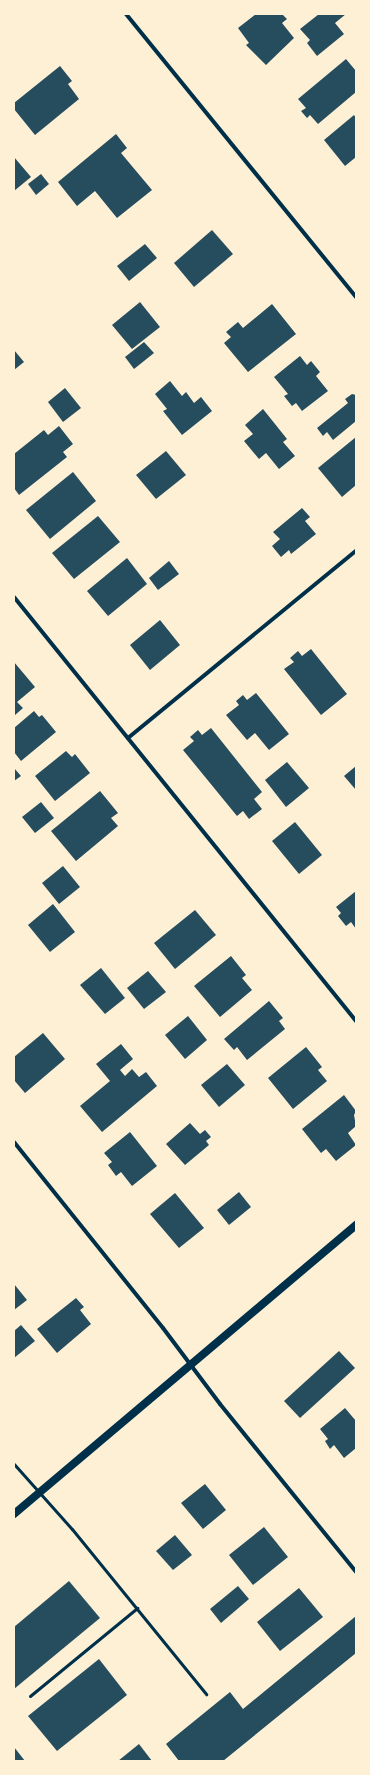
<!DOCTYPE html>
<html>
<head>
<meta charset="utf-8">
<style>
  body { margin:0 }
  #map { position:relative; width:370px; height:1775px; overflow:hidden; background:#fdf0d5; font-family:"Alegreya Sans",sans-serif }
  div>[style] { position:absolute }
  .building>* { inset:0; background:#264d5e }
  .service>* { height:3px; margin:-1.5px; padding:0 1.5px; transform-origin:1.5px; border-radius:1.5px; background:#003049 }
  .minor>* { height:4px; margin:-2px; padding:0 2px; transform-origin:2px; border-radius:2px; background:#003049 }
  .secondary>* { height:8px; margin:-4px; padding:0 4px; transform-origin:4px; border-radius:4px; background:#003049 }
  span { translate:-50% -50%; white-space:nowrap; text-align:center; line-height:1.15; -webkit-text-stroke:3.5px #fdf0d5; paint-order:stroke }
  .frame { position:absolute; inset:0; border:15px solid #fdf0d5; pointer-events:none }
</style>
</head>
<body>
<div id="map">
  <div class="building">
    <div style="clip-path:polygon(256px 14px,282px 14px,287px 19px,282px 23px,294px 38px,266px 65px,246px 45px,249px 43px,238px 28px)"></div>
    <div style="clip-path:polygon(319px 14px,346px 14px,335px 23px,344px 34px,317px 56px,307px 43px,310px 40px,300px 29px)"></div>
    <div style="clip-path:polygon(346px 59px,356px 71px,356px 92px,318px 124px,310px 115px,307px 118px,301px 111px,306px 108px,298px 99px)"></div>
    <div style="clip-path:polygon(60px 66px,72px 81px,68px 84px,79px 99px,35px 135px,14px 109px,14px 103px)"></div>
    <div style="clip-path:polygon(354px 115px,356px 118px,356px 157px,345px 166px,324px 140px)"></div>
    <div style="clip-path:polygon(116px 134px,127px 148px,121px 153px,152px 190px,117px 218px,95px 191px,77px 206px,58px 182px)"></div>
    <div style="clip-path:polygon(14px 157px,31px 177px,14px 191px)"></div>
    <div style="clip-path:polygon(41px 174px,49px 184px,36px 195px,28px 184px)"></div>
    <div style="clip-path:polygon(212px 230px,233px 254px,194px 287px,174px 263px)"></div>
    <div style="clip-path:polygon(145px 244px,157px 258px,129px 281px,117px 266px)"></div>
    <div style="clip-path:polygon(140px 302px,160px 327px,132px 349px,112px 325px)"></div>
    <div style="clip-path:polygon(272px 304px,296px 334px,248px 372px,224px 343px,231px 337px,226px 332px,238px 322px,243px 328px)"></div>
    <div style="clip-path:polygon(144px 342px,154px 353px,134px 369px,125px 357px)"></div>
    <div style="clip-path:polygon(14px 350px,24px 362px,14px 370px)"></div>
    <div style="clip-path:polygon(300px 356px,307px 365px,311px 361px,320px 372px,316px 376px,328px 391px,302px 411px,296px 403px,292px 406px,284px 396px,288px 394px,274px 377px)"></div>
    <div style="clip-path:polygon(170px 381px,182px 396px,186px 392px,194px 403px,201px 397px,212px 411px,182px 435px,163px 411px,167px 409px,155px 394px)"></div>
    <div style="clip-path:polygon(65px 388px,81px 408px,63px 422px,48px 402px)"></div>
    <div style="clip-path:polygon(352px 394px,356px 395px,356px 421px,333px 440px,327px 432px,323px 436px,317px 428px,348px 403px,345px 399px)"></div>
    <div style="clip-path:polygon(263px 409px,287px 439px,283px 442px,295px 456px,279px 469px,266px 453px,259px 459px,244px 441px,253px 434px,245px 425px)"></div>
    <div style="clip-path:polygon(59px 426px,73px 444px,63px 452px,67px 457px,19px 495px,14px 488px,14px 454px,44px 430px,48px 435px)"></div>
    <div style="clip-path:polygon(356px 437px,356px 485px,342px 497px,318px 468px)"></div>
    <div style="clip-path:polygon(166px 451px,186px 475px,156px 499px,136px 475px)"></div>
    <div style="clip-path:polygon(73px 472px,96px 501px,50px 539px,26px 510px)"></div>
    <div style="clip-path:polygon(302px 508px,310px 517px,305px 521px,316px 534px,291px 554px,289px 550px,281px 557px,272px 546px,280px 539px,273px 532px)"></div>
    <div style="clip-path:polygon(98px 516px,120px 542px,74px 579px,52px 553px)"></div>
    <div style="clip-path:polygon(127px 558px,147px 584px,108px 616px,87px 591px)"></div>
    <div style="clip-path:polygon(169px 561px,179px 574px,158px 590px,149px 578px)"></div>
    <div style="clip-path:polygon(160px 620px,180px 645px,150px 670px,130px 645px)"></div>
    <div style="clip-path:polygon(311px 649px,347px 694px,321px 715px,284px 669px,294px 662px,290px 658px,298px 651px,302px 656px)"></div>
    <div style="clip-path:polygon(14px 662px,35px 687px,17px 702px,23px 708px,14px 716px)"></div>
    <div style="clip-path:polygon(256px 693px,289px 734px,269px 750px,255px 733px,247px 740px,226px 715px,239px 705px,236px 701px,243px 695px,247px 700px)"></div>
    <div style="clip-path:polygon(34px 711px,39px 717px,42px 715px,56px 732px,21px 761px,14px 752px,14px 728px)"></div>
    <div style="clip-path:polygon(211px 728px,262px 792px,254px 799px,262px 809px,249px 819px,243px 811px,237px 816px,183px 750px,194px 741px,190px 737px,198px 730px,202px 735px)"></div>
    <div style="clip-path:polygon(66px 751px,72px 757px,75px 754px,90px 773px,55px 801px,35px 776px)"></div>
    <div style="clip-path:polygon(287px 762px,309px 788px,286px 807px,265px 780px)"></div>
    <div style="clip-path:polygon(356px 766px,356px 790px,344px 776px)"></div>
    <div style="clip-path:polygon(14px 768px,21px 776px,14px 781px)"></div>
    <div style="clip-path:polygon(100px 791px,118px 813px,111px 818px,118px 826px,76px 861px,51px 831px)"></div>
    <div style="clip-path:polygon(41px 802px,54px 818px,35px 833px,22px 817px)"></div>
    <div style="clip-path:polygon(295px 822px,322px 855px,299px 874px,272px 841px)"></div>
    <div style="clip-path:polygon(63px 866px,80px 887px,59px 904px,42px 883px)"></div>
    <div style="clip-path:polygon(356px 891px,356px 929px,351px 922px,346px 926px,338px 916px,341px 913px,336px 907px)"></div>
    <div style="clip-path:polygon(53px 904px,75px 932px,50px 952px,28px 925px)"></div>
    <div style="clip-path:polygon(195px 910px,216px 935px,175px 969px,154px 943px)"></div>
    <div style="clip-path:polygon(231px 956px,246px 975px,242px 978px,252px 990px,220px 1017px,194px 986px)"></div>
    <div style="clip-path:polygon(101px 968px,125px 998px,105px 1014px,80px 985px)"></div>
    <div style="clip-path:polygon(148px 971px,166px 992px,144px 1009px,127px 988px)"></div>
    <div style="clip-path:polygon(269px 1001px,283px 1018px,279px 1021px,285px 1029px,247px 1060px,237px 1047px,234px 1050px,224px 1039px)"></div>
    <div style="clip-path:polygon(188px 1016px,207px 1040px,185px 1059px,165px 1035px)"></div>
    <div style="clip-path:polygon(43px 1033px,65px 1059px,25px 1093px,14px 1080px,14px 1057px)"></div>
    <div style="clip-path:polygon(121px 1044px,133px 1059px,120px 1070px,125px 1076px,132px 1069px,139px 1077px,146px 1072px,157px 1086px,102px 1132px,80px 1106px,110px 1081px,96px 1064px)"></div>
    <div style="clip-path:polygon(306px 1047px,322px 1067px,318px 1070px,327px 1081px,293px 1109px,268px 1078px)"></div>
    <div style="clip-path:polygon(227px 1064px,245px 1085px,219px 1107px,201px 1085px)"></div>
    <div style="clip-path:polygon(344px 1095px,356px 1111px,354px 1115px,356px 1126px,348px 1133px,356px 1145px,336px 1161px,326px 1149px,321px 1153px,302px 1129px)"></div>
    <div style="clip-path:polygon(190px 1123px,200px 1134px,205px 1130px,211px 1137px,206px 1141px,209px 1145px,185px 1165px,166px 1144px)"></div>
    <div style="clip-path:polygon(130px 1132px,157px 1166px,132px 1186px,121px 1172px,116px 1176px,108px 1165px,112px 1162px,104px 1153px)"></div>
    <div style="clip-path:polygon(239px 1192px,251px 1207px,229px 1225px,217px 1210px)"></div>
    <div style="clip-path:polygon(175px 1193px,204px 1228px,179px 1248px,150px 1214px)"></div>
    <div style="clip-path:polygon(14px 1284px,27px 1300px,14px 1310px)"></div>
    <div style="clip-path:polygon(76px 1298px,84px 1307px,80px 1310px,91px 1324px,57px 1353px,37px 1329px)"></div>
    <div style="clip-path:polygon(21px 1325px,35px 1341px,14px 1358px,14px 1331px)"></div>
    <div style="clip-path:polygon(339px 1351px,355px 1368px,300px 1418px,284px 1401px)"></div>
    <div style="clip-path:polygon(345px 1408px,356px 1421px,356px 1448px,344px 1458px,334px 1445px,330px 1449px,325px 1441px,328px 1439px,320px 1429px)"></div>
    <div style="clip-path:polygon(205px 1484px,226px 1510px,203px 1529px,181px 1503px)"></div>
    <div style="clip-path:polygon(264px 1527px,288px 1557px,253px 1585px,229px 1555px)"></div>
    <div style="clip-path:polygon(175px 1535px,192px 1555px,173px 1570px,156px 1551px)"></div>
    <div style="clip-path:polygon(69px 1581px,100px 1618px,14px 1689px,14px 1627px)"></div>
    <div style="clip-path:polygon(238px 1586px,249px 1599px,221px 1623px,210px 1609px)"></div>
    <div style="clip-path:polygon(299px 1588px,323px 1617px,280px 1651px,257px 1622px)"></div>
    <div style="clip-path:polygon(356px 1616px,356px 1653px,223px 1761px,179px 1761px,166px 1744px,230px 1692px,243px 1709px)"></div>
    <div style="clip-path:polygon(99px 1659px,127px 1695px,57px 1751px,28px 1716px)"></div>
    <div style="clip-path:polygon(139px 1744px,152px 1761px,118px 1761px)"></div>
    <div style="clip-path:polygon(14px 1747px,25px 1761px,14px 1761px)"></div>
  </div>
  <div class="service">
    <div style="left:14px;top:1464px;width:87px;rotate:48.3deg"></div>
    <div style="left:72px;top:1529px;width:213px;rotate:50.9deg"></div>
    <div style="left:30px;top:1696px;width:139px;rotate:-39.4deg"></div>
  </div>
  <div class="minor">
    <div style="left:126px;top:14px;width:365px;rotate:50.9deg"></div>
    <div style="left:14px;top:597px;width:545px;rotate:51.11deg"></div>
    <div style="left:128px;top:738px;width:295px;rotate:-39.4deg"></div>
    <div style="left:14px;top:1142px;width:238px;rotate:51.3deg"></div>
    <div style="left:163px;top:1328px;width:95px;rotate:53.1deg"></div>
    <div style="left:220px;top:1404px;width:216px;rotate:51deg"></div>
  </div>
  <div class="secondary">
    <div style="left:14px;top:1514px;width:448px;rotate:-40.2deg"></div>
  </div>
  <div class="frame"></div>
</div>
</body>
</html>
